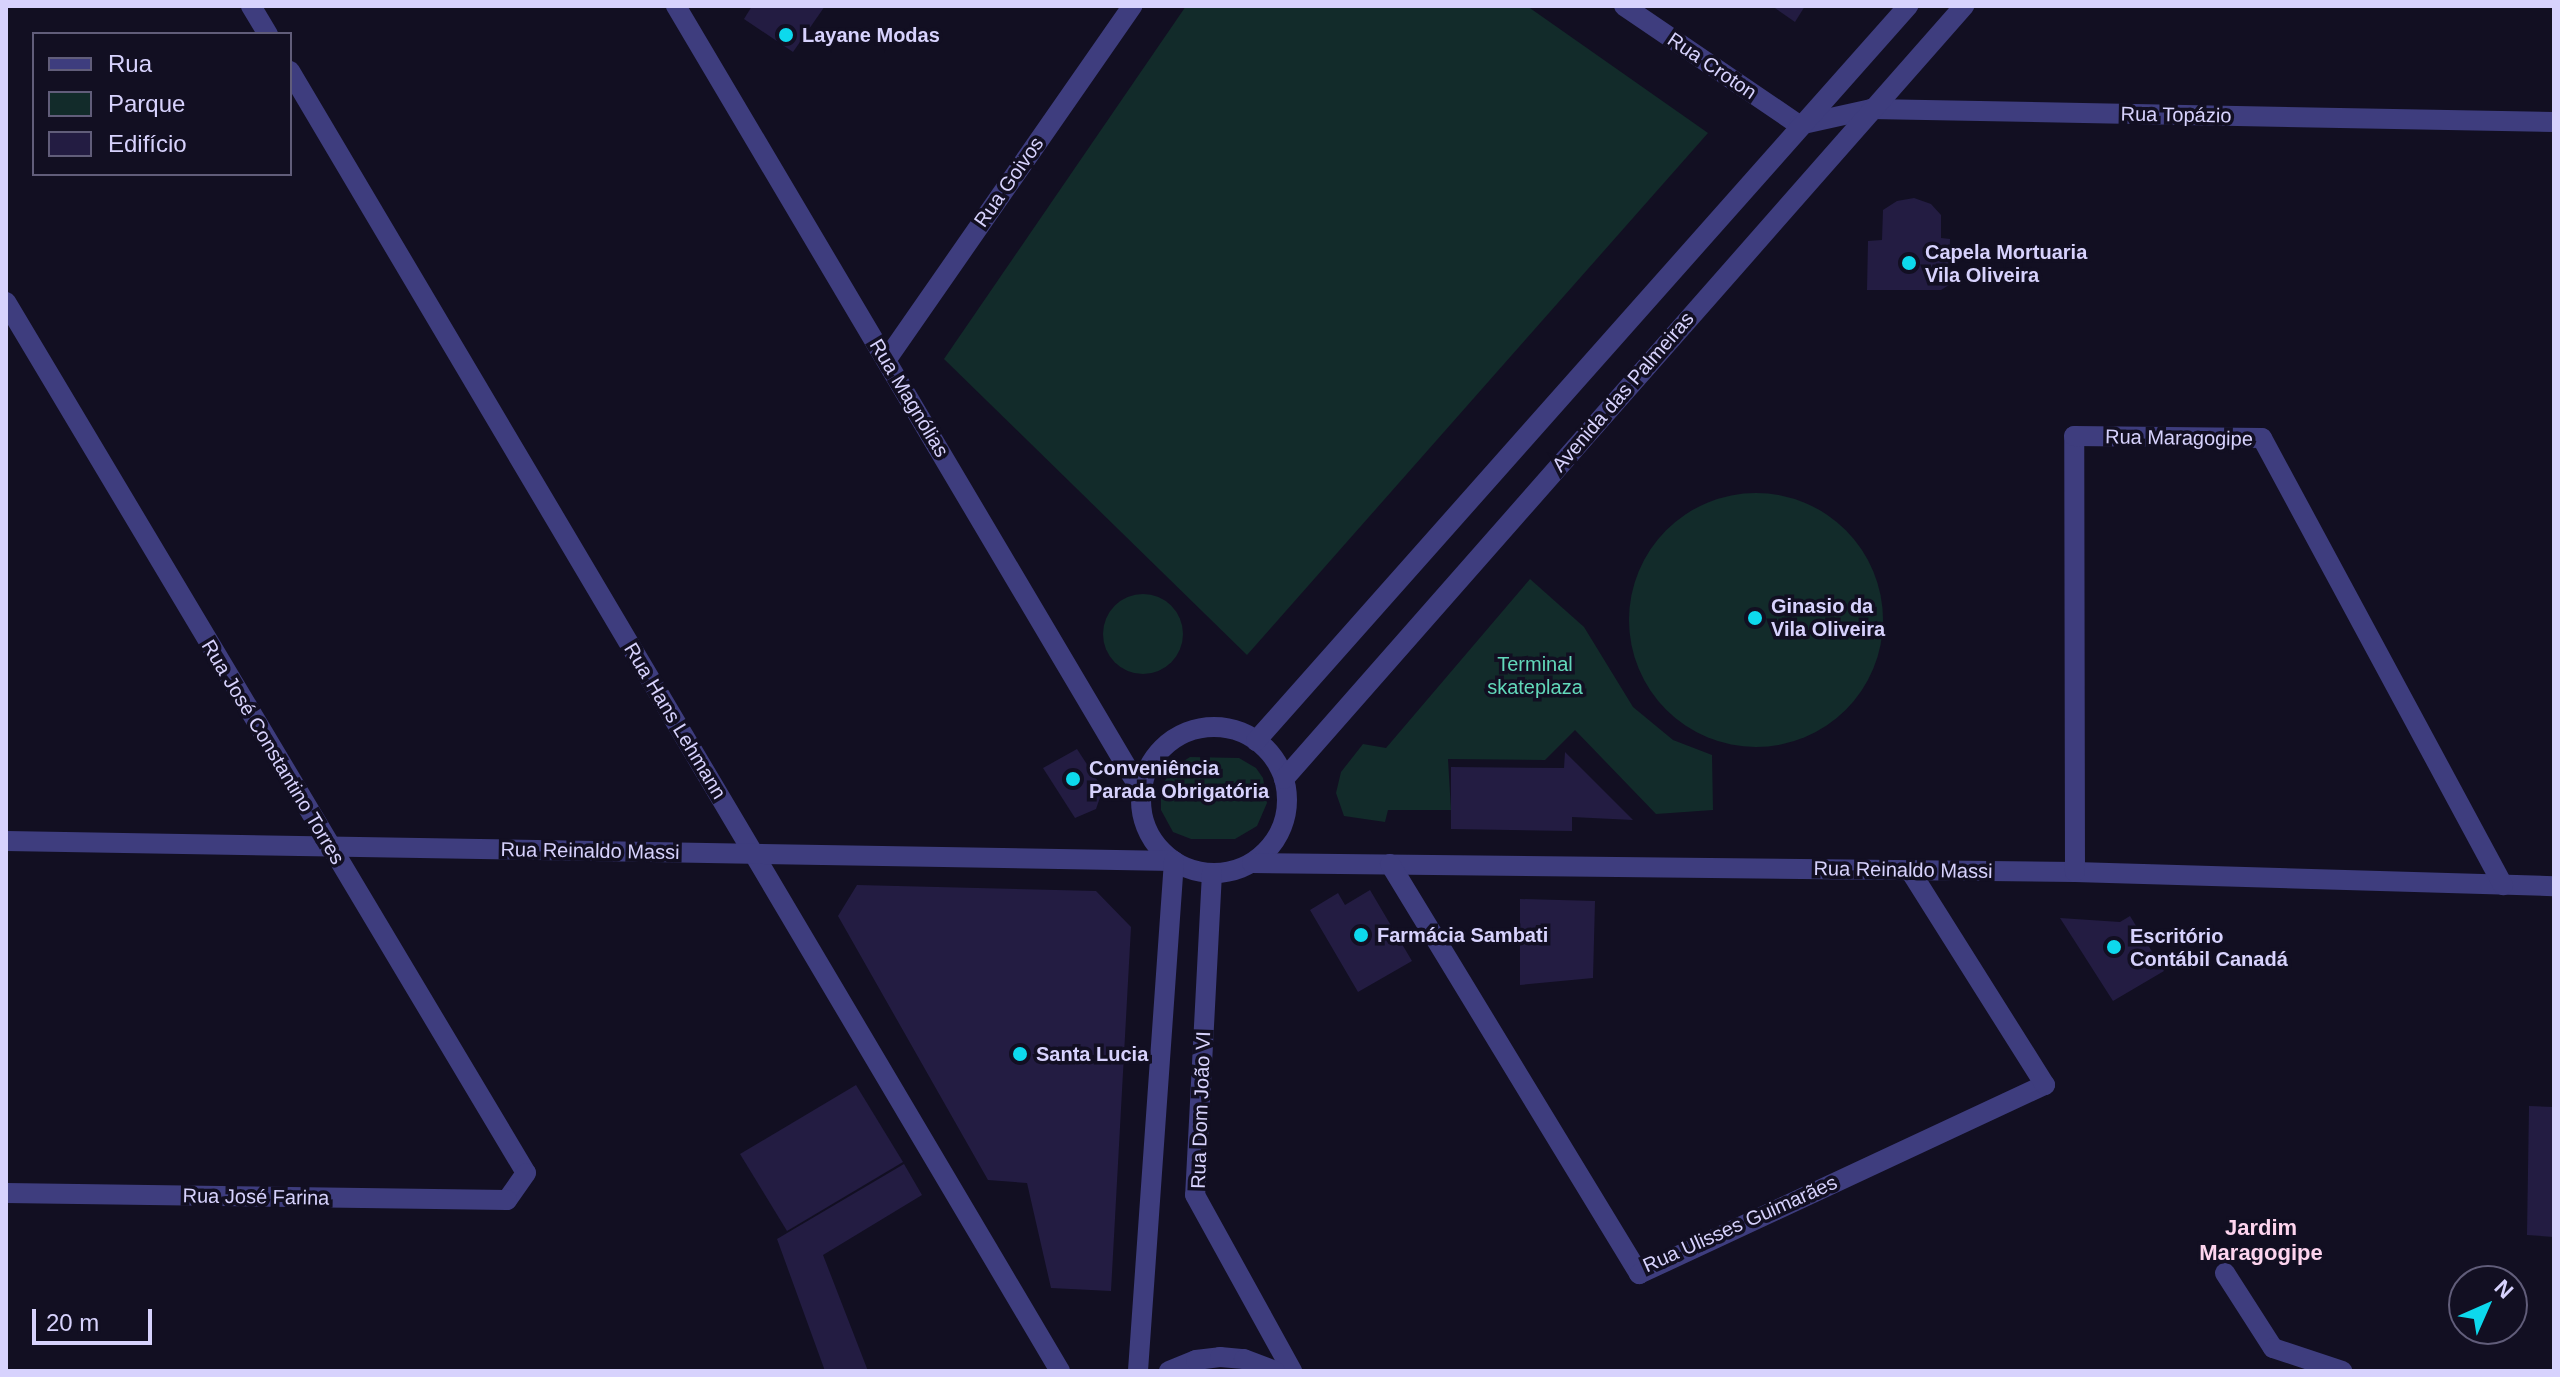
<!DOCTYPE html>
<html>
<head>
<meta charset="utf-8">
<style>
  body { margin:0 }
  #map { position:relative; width:2560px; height:1377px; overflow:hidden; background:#120f22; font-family:Arial,sans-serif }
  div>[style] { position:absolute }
  .green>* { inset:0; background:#122b2a }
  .round { border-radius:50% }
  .building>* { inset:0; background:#231c42 }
  .minor>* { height:20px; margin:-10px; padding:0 10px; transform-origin:10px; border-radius:10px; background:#3e3d7e }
  .minor>.ring { margin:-10px; padding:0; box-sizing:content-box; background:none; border:20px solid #3e3d7e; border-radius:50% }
  .dots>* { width:22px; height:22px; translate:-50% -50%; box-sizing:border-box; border:4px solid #120f22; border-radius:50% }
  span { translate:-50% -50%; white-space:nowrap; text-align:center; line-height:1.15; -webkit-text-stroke:7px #120f22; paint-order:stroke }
  .poi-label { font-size:20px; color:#d7d2fd; font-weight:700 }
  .left { translate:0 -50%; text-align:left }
  .street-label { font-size:20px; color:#d7d2fd }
  .park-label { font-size:20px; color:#62d8ba }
  .neighbourhood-label { font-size:22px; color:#fdd4ee; font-weight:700 }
  .frame { position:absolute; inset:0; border:8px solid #d7d2fd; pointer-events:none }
  .legend { position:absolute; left:32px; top:32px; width:260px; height:144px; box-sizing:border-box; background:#120f22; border:2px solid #615d7a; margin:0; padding:10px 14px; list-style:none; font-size:24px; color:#d7d2fd }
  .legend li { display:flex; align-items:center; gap:16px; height:40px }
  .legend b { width:40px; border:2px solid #615d7a }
  .north { position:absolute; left:2448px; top:1265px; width:80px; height:80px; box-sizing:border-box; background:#120f22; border:2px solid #615d7a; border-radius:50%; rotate:45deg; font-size:22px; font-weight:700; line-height:32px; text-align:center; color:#d7d2fd }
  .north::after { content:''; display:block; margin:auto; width:28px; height:36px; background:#0dd9ed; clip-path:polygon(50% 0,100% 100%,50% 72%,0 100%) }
  .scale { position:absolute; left:32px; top:1309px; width:120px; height:36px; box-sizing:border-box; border:4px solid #d7d2fd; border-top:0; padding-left:10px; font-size:24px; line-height:28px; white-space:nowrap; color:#d7d2fd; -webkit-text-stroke:6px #120f22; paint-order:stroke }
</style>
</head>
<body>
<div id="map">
  <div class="green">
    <div style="clip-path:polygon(1186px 6px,1527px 6px,1708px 133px,1247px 655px,944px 359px)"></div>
    <div class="round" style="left:1629px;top:493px;width:254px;height:254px"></div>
    <div style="clip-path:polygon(1530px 579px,1584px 627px,1633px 707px,1673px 740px,1712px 755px,1713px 810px,1656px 814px,1575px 730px,1545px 760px,1448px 759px,1451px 810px,1388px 810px,1385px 822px,1344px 816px,1336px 793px,1341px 772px,1363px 744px,1386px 748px)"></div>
    <div class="round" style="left:1103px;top:594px;width:80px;height:80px"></div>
    <div style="clip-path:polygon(1190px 757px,1239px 758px,1256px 768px,1263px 778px,1267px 803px,1257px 826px,1235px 839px,1191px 839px,1173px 832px,1161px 810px,1161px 787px,1173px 768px)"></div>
  </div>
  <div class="building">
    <div style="clip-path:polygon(752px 6px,825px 6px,793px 52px,744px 19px)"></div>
    <div style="clip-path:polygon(1772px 6px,1805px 6px,1795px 22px)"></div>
    <div style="clip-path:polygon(1914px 198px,1931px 204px,1941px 215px,1941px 238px,1950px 239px,1949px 285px,1941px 290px,1867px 290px,1868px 241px,1882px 240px,1883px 210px,1897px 201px)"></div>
    <div style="clip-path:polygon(1077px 749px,1103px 789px,1096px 809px,1075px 818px,1043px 768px)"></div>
    <div style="clip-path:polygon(1565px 752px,1633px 820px,1572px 817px,1572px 831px,1451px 829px,1451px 767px,1564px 768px)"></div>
    <div style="clip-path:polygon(857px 885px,1096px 891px,1131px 927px,1111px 1291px,1051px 1288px,1027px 1183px,988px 1180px,838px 916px)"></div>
    <div style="clip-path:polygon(1370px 890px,1412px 961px,1358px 992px,1310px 910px,1338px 893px,1345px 905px)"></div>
    <div style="clip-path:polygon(1520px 899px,1595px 901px,1593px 978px,1520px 985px)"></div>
    <div style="clip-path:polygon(2130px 916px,2164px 971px,2113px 1001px,2060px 918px,2120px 922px)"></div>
    <div style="clip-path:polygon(856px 1085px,903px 1162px,787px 1231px,740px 1154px)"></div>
    <div style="clip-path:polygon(2529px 1106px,2554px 1107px,2554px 1237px,2527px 1235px)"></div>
    <div style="clip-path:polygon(904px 1164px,922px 1195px,823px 1255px,868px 1371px,825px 1371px,777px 1239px)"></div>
  </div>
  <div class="minor">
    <div style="left:251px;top:6px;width:33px;rotate:59deg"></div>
    <div style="left:676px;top:6px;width:912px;rotate:59.36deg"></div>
    <div style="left:1624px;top:6px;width:212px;rotate:34.2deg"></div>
    <div style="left:1799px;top:125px;width:74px;rotate:-12.5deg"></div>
    <div style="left:1871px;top:109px;width:683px;rotate:1.09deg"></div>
    <div style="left:290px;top:71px;width:1511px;rotate:59.36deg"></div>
    <div style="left:6px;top:302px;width:1014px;rotate:59.16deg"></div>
    <div style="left:526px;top:1173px;width:33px;rotate:125deg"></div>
    <div style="left:507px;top:1200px;width:501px;rotate:-179.2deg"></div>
    <div style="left:887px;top:359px;width:430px;rotate:-55.2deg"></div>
    <div class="ring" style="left:1141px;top:727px;width:126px;height:126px"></div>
    <div style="left:1256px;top:741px;width:983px;rotate:-48.42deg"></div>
    <div style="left:1284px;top:779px;width:1030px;rotate:-48.66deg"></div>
    <div style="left:6px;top:841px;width:1168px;rotate:0.98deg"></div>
    <div style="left:1174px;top:861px;width:511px;rotate:94.04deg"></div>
    <div style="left:1252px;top:863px;width:823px;rotate:0.63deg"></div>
    <div style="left:2075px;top:872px;width:479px;rotate:1.7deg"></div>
    <div style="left:1390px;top:864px;width:480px;rotate:58.7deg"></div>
    <div style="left:1639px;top:1274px;width:448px;rotate:-25deg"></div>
    <div style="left:2045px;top:1085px;width:253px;rotate:-122.2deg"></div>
    <div style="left:2075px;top:872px;width:436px;rotate:-90.1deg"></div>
    <div style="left:2074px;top:436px;width:188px;rotate:0.6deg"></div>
    <div style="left:2262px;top:438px;width:508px;rotate:61.67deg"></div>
    <div style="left:1212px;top:873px;width:322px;rotate:93deg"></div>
    <div style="left:1195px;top:1195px;width:201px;rotate:61.1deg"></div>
    <div style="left:2225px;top:1273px;width:89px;rotate:57.4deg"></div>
    <div style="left:2273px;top:1348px;width:73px;rotate:18.4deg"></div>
    <div style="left:1169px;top:1371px;width:29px;rotate:-22deg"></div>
    <div style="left:1196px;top:1360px;width:24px;rotate:-7deg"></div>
    <div style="left:1220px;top:1357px;width:24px;rotate:5deg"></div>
    <div style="left:1244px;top:1359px;width:33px;rotate:21deg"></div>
  </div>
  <div class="dots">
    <div style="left:786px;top:35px;background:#0dd9ed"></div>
    <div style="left:1909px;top:263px;background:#0dd9ed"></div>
    <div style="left:1755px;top:618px;background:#0dd9ed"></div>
    <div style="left:1073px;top:779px;background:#0dd9ed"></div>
    <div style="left:1361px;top:935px;background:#0dd9ed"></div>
    <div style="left:2114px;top:947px;background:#0dd9ed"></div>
    <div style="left:1020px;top:1054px;background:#0dd9ed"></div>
  </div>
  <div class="poi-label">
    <span class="left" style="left:802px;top:35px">Layane Modas</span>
    <span class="left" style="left:1925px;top:264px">Capela Mortuaria<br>Vila Oliveira</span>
    <span class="left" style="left:1771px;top:618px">Ginasio da<br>Vila Oliveira</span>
    <span class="left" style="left:1089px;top:780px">Conveniência<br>Parada Obrigatória</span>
    <span class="left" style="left:1377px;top:935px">Farmácia Sambati</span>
    <span class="left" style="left:2130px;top:948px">Escritório<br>Contábil Canadá</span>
    <span class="left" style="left:1036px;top:1054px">Santa Lucia</span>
  </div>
  <div class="street-label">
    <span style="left:1712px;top:66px;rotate:34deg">Rua Croton</span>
    <span style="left:2176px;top:115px;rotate:1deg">Rua Topázio</span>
    <span style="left:1009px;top:182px;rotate:-55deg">Rua Goivos</span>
    <span style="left:1623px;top:392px;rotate:-49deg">Avenida das Palmeiras</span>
    <span style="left:909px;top:398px;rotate:59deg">Rua Magnólias</span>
    <span style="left:2179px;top:438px;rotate:1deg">Rua Maragogipe</span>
    <span style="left:675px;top:721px;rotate:59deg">Rua Hans Lehmann</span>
    <span style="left:273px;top:752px;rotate:59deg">Rua José Constantino Torres</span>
    <span style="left:590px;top:851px;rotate:1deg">Rua Reinaldo Massi</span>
    <span style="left:1903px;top:870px;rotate:1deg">Rua Reinaldo Massi</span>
    <span style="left:1201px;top:1110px;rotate:-88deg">Rua Dom João VI</span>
    <span style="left:256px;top:1197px;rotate:1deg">Rua José Farina</span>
    <span style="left:1740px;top:1224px;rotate:-24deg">Rua Ulisses Guimarães</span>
  </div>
  <div class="park-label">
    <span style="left:1535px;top:676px">Terminal<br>skateplaza</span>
  </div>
  <div class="neighbourhood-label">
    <span style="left:2261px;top:1240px">Jardim<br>Maragogipe</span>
  </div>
  <div class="frame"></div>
  <ul class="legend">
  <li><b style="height:10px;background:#3e3d7e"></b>Rua</li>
  <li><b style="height:22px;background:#122b2a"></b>Parque</li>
  <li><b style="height:22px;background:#231c42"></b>Edifício</li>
  </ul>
  <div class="north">N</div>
  <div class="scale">20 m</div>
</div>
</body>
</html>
